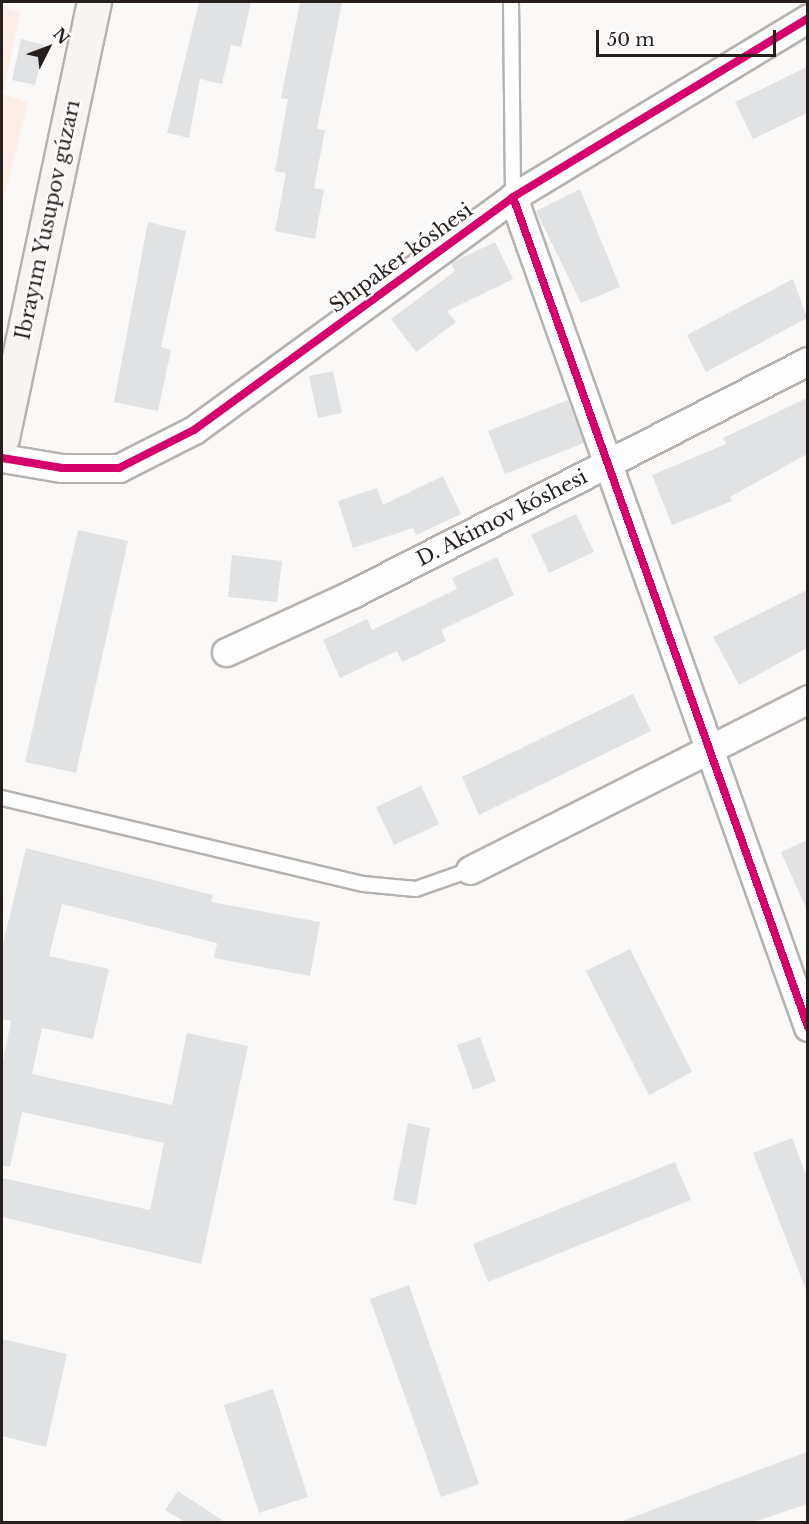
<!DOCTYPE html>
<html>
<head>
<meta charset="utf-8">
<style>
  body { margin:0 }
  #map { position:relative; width:809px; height:1524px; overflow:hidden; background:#fbf9f7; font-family:"Libre Baskerville",serif }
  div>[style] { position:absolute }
  .green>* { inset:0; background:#fdede7 }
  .building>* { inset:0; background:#e1e2e4 }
  .roads { filter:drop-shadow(2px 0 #b6b2af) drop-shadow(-2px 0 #b6b2af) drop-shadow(0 2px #b6b2af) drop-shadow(0 -2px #b6b2af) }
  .lane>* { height:14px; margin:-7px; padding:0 7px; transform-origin:7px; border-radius:7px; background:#fefefe }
  .street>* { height:27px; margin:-13.5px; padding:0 13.5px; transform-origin:13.5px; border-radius:13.5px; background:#fefefe }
  .secondary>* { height:33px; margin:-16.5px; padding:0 16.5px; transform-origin:16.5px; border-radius:16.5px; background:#f8f4f2 }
  .cycleway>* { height:8px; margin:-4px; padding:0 4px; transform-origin:4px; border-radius:4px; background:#d6006c }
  span { translate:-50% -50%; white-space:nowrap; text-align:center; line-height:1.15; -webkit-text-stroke:4.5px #fff; paint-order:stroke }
  .street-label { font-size:20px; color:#261f1c }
  .frame { position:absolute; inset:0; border:3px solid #261f1c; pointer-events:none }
  .north { position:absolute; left:18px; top:18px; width:60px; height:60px; -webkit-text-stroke:4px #fff; paint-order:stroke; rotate:48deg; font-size:16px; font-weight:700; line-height:24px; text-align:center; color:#261f1c }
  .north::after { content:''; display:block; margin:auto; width:21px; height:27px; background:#261f1c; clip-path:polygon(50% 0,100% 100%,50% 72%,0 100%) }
  .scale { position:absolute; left:596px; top:30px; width:180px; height:27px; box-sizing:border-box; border:3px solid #261f1c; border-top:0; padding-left:8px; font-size:18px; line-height:21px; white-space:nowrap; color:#261f1c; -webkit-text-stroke:4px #fff; paint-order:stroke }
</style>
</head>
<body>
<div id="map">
  <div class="green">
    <div style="clip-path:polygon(2px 7px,20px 12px,3px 94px,28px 102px,2px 206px)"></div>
  </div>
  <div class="building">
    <div style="clip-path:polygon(199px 2px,251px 2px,241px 47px,231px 45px,222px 84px,200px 79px,189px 138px,167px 133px)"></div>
    <div style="clip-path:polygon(300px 2px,342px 2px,317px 129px,325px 130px,314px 188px,324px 190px,315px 239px,275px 231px,286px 173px,275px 171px,288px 99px,281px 98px)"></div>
    <div style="clip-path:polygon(21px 39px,44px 45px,35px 85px,12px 80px)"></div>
    <div style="clip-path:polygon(807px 67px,807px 113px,753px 139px,735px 102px)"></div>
    <div style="clip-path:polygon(580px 189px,620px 287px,581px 303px,536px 211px)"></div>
    <div style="clip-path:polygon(148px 222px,186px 231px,161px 347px,171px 350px,158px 411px,114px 402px)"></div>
    <div style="clip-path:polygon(495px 242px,513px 279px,447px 311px,456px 322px,416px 352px,391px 319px,455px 271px,451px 263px)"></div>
    <div style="clip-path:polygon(793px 279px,807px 318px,706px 372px,687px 335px)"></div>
    <div style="clip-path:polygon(333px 371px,342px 413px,318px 418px,309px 376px)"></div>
    <div style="clip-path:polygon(807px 398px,807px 454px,730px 497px,732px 501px,672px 525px,652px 475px,726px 444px,723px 438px)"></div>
    <div style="clip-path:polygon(568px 400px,584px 443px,505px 474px,488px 431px)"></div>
    <div style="clip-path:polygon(443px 476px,461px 514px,416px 535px,413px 528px,353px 548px,338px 501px,377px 488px,383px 505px)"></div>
    <div style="clip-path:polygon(576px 514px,594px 552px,549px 573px,531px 535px)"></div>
    <div style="clip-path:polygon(78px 530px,128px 541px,76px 773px,25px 762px)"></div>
    <div style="clip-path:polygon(232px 555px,282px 561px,277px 602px,228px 597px)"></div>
    <div style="clip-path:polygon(497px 557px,514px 595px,441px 630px,446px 641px,402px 662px,397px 651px,340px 678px,323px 640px,367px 619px,372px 630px,457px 589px,452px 578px)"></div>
    <div style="clip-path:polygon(807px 590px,807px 648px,739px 685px,713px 637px)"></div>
    <div style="clip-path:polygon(633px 694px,651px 731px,479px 815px,462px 777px)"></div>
    <div style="clip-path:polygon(421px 786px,439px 824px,394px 845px,376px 807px)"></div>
    <div style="clip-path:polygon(807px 840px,807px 910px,781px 852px)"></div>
    <div style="clip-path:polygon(26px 848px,213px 895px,211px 902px,320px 922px,310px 976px,214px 958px,217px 943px,62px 904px,49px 956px,109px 969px,93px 1039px,42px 1028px,32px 1074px,172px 1105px,187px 1033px,248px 1046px,201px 1264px,2px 1217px,2px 1178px,150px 1210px,164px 1143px,22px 1112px,10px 1167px,2px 1166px,2px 1065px,11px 1021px,2px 1019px,2px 948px)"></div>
    <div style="clip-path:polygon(630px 949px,692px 1072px,649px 1095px,586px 971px)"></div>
    <div style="clip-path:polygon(480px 1037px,496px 1081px,473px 1090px,457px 1045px)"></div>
    <div style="clip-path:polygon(408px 1123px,430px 1128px,416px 1205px,393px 1200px)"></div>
    <div style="clip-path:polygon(792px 1138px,807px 1177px,806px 1290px,753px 1153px)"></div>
    <div style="clip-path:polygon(675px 1162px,691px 1200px,488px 1282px,473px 1244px)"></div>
    <div style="clip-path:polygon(409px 1285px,479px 1484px,441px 1497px,370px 1299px)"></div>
    <div style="clip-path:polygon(2px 1339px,67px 1354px,46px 1447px,2px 1436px)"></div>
    <div style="clip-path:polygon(273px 1389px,308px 1497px,259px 1513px,224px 1405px)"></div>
    <div style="clip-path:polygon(807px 1452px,807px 1504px,754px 1522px,620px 1522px)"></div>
    <div style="clip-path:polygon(178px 1491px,225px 1522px,185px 1522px,165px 1510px)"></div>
  </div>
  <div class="roads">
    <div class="lane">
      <div style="left:511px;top:2px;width:195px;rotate:89.4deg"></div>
      <div style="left:2px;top:798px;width:371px;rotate:13.4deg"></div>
      <div style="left:363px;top:884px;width:53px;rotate:5.4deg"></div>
      <div style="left:416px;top:889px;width:57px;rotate:-19.4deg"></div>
    </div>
    <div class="street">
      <div style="left:513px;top:197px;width:881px;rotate:70.43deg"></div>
      <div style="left:2px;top:458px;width:61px;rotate:9.5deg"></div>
      <div style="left:62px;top:468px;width:57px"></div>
      <div style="left:119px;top:468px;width:84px;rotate:-26.9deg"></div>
      <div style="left:194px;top:430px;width:395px;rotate:-36.1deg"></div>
      <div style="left:513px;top:197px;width:345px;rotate:-31.2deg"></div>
      <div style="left:226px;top:652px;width:139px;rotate:-24.7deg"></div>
      <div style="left:352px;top:594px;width:512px;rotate:-27.07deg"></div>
      <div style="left:470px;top:870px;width:379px;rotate:-26.8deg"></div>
    </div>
    <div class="secondary">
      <div style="left:2px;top:438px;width:446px;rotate:-78.1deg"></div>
    </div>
  </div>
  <div class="cycleway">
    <div style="left:513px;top:197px;width:881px;rotate:70.43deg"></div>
    <div style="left:2px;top:458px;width:61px;rotate:9.5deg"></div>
    <div style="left:62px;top:468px;width:57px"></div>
    <div style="left:119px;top:468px;width:84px;rotate:-26.9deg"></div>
    <div style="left:194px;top:430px;width:395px;rotate:-36.1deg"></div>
    <div style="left:513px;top:197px;width:345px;rotate:-31.2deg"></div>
  </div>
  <div class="street-label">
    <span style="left:48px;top:220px;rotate:-78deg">Ibrayım Yusupov gúzarı</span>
    <span style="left:401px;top:258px;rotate:-36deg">Shıpaker kóshesi</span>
    <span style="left:502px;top:518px;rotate:-27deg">D. Akimov kóshesi</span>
  </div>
  <div class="frame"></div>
  <div class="north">N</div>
  <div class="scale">50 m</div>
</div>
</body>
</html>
